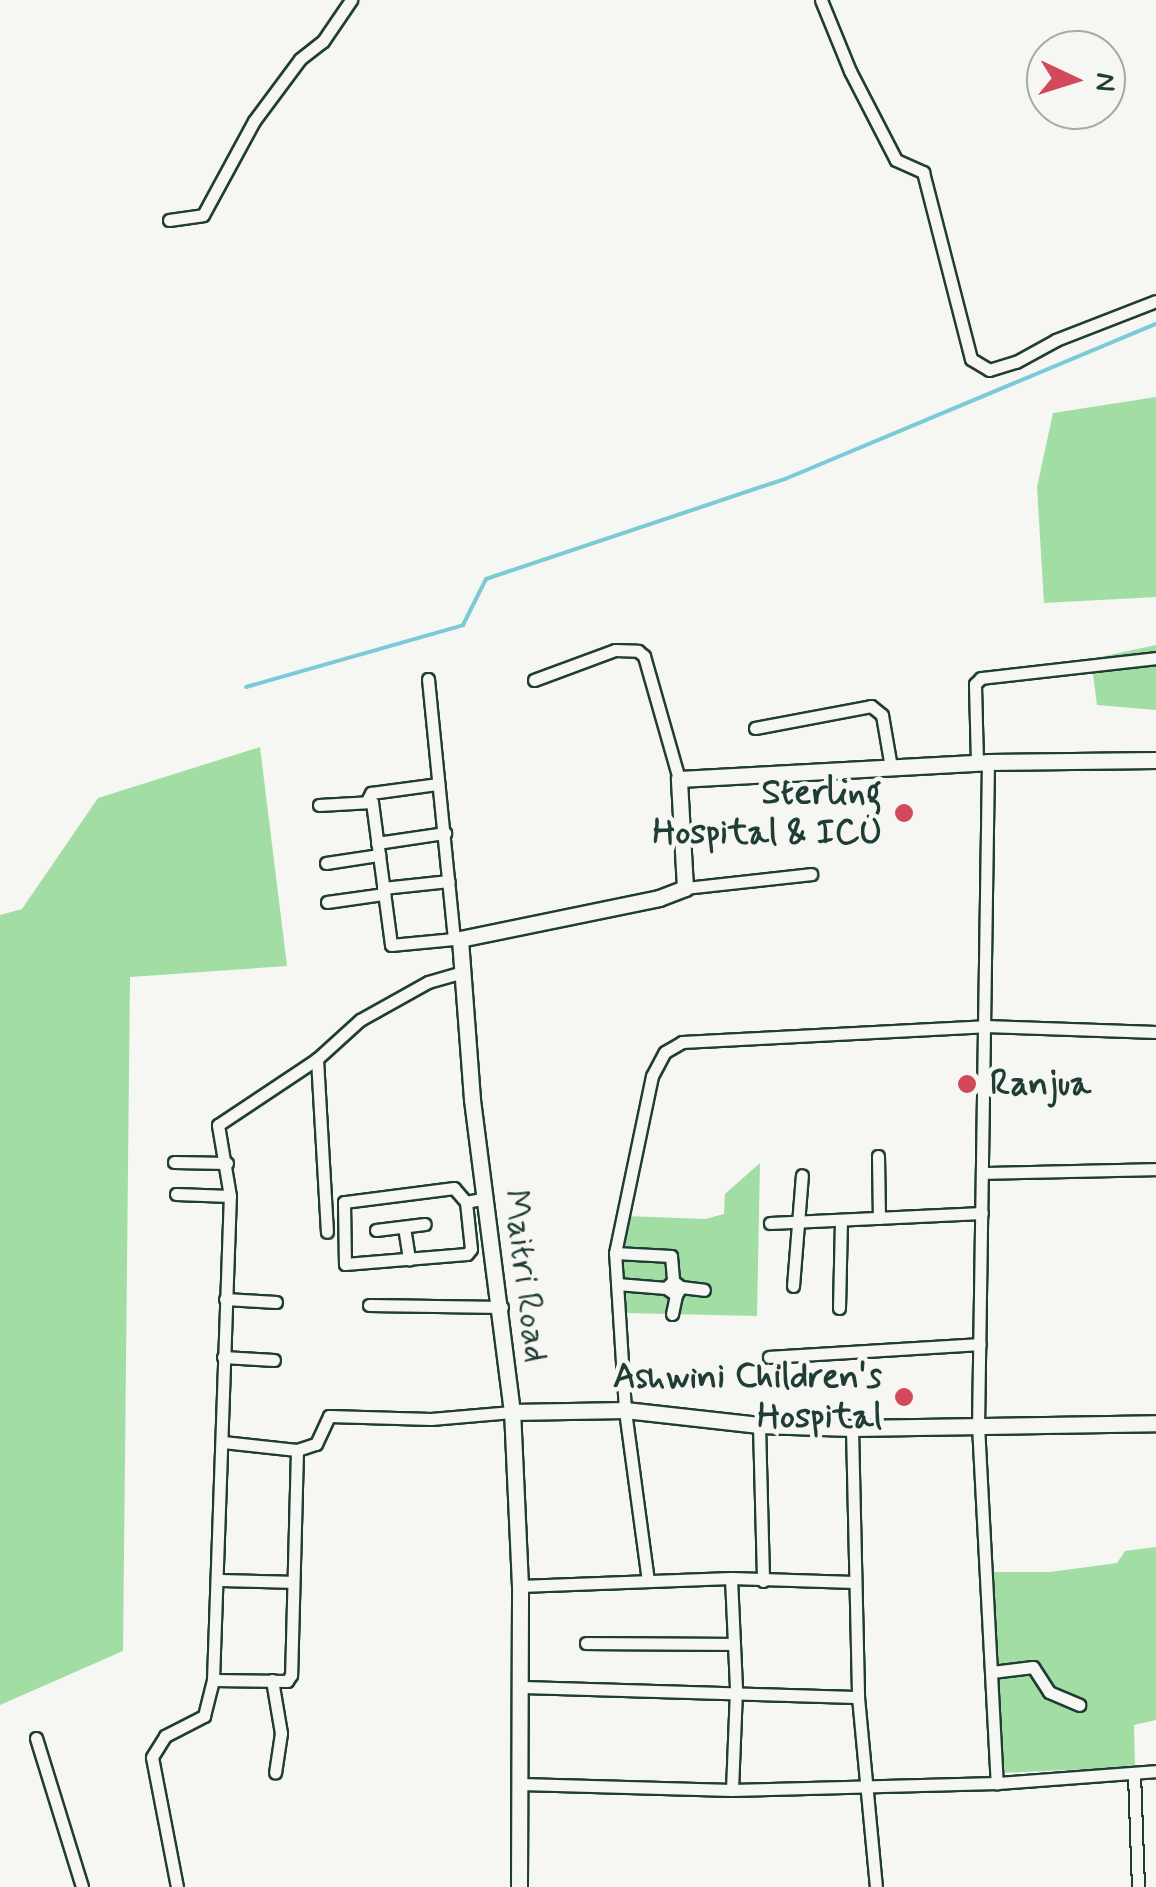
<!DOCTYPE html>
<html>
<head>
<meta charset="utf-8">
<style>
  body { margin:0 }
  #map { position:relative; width:1156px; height:1887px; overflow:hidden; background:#f6f6f2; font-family:Mynerve,sans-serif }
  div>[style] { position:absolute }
  .green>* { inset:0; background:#a2dea4 }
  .stream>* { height:4px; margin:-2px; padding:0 2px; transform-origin:2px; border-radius:2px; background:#7bcad8 }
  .roads { filter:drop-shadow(2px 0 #1f3d34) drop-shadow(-2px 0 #1f3d34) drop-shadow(0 2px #1f3d34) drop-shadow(0 -2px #1f3d34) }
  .street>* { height:11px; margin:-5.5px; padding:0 5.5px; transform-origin:5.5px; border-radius:5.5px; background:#f6f6f2 }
  .secondary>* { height:15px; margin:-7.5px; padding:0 7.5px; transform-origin:7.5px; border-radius:7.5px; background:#f6f6f2 }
  .dots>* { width:28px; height:28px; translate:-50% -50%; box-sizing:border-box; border:5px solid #f6f6f2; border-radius:50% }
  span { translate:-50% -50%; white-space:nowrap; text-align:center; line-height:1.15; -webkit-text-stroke:9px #f6f6f2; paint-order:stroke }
  .poi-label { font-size:35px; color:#1f3d34; font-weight:700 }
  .right { translate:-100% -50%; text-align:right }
  .left { translate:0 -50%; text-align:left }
  .street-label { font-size:35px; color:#1f3d34 }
  .north { position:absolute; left:1026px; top:30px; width:100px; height:100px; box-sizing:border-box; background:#f6f6f2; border:2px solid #a0aca6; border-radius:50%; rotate:94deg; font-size:28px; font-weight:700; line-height:40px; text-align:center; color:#1f3d34 }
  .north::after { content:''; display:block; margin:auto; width:35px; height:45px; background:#d1495b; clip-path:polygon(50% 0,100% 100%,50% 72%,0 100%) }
</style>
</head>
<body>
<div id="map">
  <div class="green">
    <div style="clip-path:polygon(1156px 397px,1156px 597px,1044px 603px,1037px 487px,1053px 413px)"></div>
    <div style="clip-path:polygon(1156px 645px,1156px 710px,1097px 705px,1091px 659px)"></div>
    <div style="clip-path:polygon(260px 747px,287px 966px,130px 977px,123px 1651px,0 1705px,0 915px,22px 909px,98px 798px)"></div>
    <div style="clip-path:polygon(760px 1163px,757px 1316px,624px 1313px,620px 1254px,626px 1216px,705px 1219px,724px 1214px,725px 1194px)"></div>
    <div style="clip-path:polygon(1156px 1547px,1156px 1720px,1134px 1725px,1135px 1767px,1000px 1773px,990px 1572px,1050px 1572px,1117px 1563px,1125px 1551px)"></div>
  </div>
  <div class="stream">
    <div style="left:246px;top:687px;width:226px;rotate:-15.9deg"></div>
    <div style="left:463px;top:625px;width:51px;rotate:-63.4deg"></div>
    <div style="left:486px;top:579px;width:315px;rotate:-18.5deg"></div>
    <div style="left:785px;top:479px;width:402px;rotate:-22.7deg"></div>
  </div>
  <div class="roads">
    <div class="street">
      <div style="left:821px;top:0;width:77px;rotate:67.8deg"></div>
      <div style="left:850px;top:71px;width:100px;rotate:62.7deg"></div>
      <div style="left:896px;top:160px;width:30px;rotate:24deg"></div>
      <div style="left:923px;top:172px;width:193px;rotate:75.6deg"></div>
      <div style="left:971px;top:359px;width:21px;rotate:31deg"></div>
      <div style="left:989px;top:370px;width:28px;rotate:-17deg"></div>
      <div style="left:1016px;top:362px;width:46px;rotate:-28.8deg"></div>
      <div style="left:1056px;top:340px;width:107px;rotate:-21.3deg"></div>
      <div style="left:169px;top:220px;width:34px;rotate:-8deg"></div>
      <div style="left:203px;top:215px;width:107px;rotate:-61.5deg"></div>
      <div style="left:254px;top:121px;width:77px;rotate:-53.4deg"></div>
      <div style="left:300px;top:59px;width:29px;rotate:-38deg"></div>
      <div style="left:323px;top:41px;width:50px;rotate:-55.7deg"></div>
      <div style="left:428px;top:679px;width:261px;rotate:84.3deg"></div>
      <div style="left:454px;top:939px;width:6px"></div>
      <div style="left:534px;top:680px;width:86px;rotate:-20.3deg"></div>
      <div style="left:615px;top:650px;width:23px;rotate:2deg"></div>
      <div style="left:638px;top:651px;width:8px;rotate:40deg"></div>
      <div style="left:644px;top:656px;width:128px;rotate:74.1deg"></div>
      <div style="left:755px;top:728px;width:118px;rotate:-10.7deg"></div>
      <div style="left:871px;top:706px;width:14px;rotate:39deg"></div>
      <div style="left:882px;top:715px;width:53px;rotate:80.2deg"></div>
      <div style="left:977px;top:762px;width:78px;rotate:-91.5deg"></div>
      <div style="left:975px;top:684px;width:8px;rotate:-45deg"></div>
      <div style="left:981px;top:678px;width:176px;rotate:-6.5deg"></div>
      <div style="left:988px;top:762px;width:663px;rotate:90.86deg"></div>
      <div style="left:978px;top:1425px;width:359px;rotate:87deg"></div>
      <div style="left:997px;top:1783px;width:159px;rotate:-4.3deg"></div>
      <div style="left:368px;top:799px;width:7px;rotate:-63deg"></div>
      <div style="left:371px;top:793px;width:68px;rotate:-7.7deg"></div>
      <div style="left:319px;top:805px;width:53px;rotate:-3.2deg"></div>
      <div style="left:372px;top:802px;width:144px;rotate:82.4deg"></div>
      <div style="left:391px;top:945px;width:63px;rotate:-5.4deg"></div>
      <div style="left:377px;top:843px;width:69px;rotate:-8.4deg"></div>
      <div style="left:326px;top:863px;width:54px;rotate:-8.6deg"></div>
      <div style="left:383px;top:888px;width:66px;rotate:-6.1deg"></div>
      <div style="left:685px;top:888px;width:127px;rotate:-6.3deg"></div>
      <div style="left:327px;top:902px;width:58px;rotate:-8deg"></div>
      <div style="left:317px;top:1059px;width:173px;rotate:86.7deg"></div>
      <div style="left:878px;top:1156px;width:62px;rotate:89.1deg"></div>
      <div style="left:174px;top:1162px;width:53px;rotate:1.1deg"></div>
      <div style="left:982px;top:1173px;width:174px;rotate:-1.3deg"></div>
      <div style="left:176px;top:1194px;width:54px;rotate:2.1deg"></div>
      <div style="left:466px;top:1202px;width:18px;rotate:-131deg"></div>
      <div style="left:454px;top:1188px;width:111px;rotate:172.7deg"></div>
      <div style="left:344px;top:1202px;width:62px;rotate:89.1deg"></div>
      <div style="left:345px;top:1264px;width:122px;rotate:-4.7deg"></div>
      <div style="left:467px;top:1254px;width:6px;rotate:-51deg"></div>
      <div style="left:471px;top:1249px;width:47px;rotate:-96.1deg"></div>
      <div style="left:466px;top:1202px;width:20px;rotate:-11deg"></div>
      <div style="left:770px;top:1223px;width:212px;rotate:-2.7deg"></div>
      <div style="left:404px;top:1227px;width:33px;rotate:81deg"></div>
      <div style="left:376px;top:1230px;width:49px;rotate:-7deg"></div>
      <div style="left:615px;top:1253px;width:56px;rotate:3.1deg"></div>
      <div style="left:671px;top:1256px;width:25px;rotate:85deg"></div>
      <div style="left:617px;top:1284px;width:49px;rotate:4.7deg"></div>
      <div style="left:793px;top:1286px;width:111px;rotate:-85.4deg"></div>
      <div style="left:681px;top:1287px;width:9px;rotate:122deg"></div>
      <div style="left:676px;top:1295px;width:12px;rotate:-145deg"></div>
      <div style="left:666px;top:1288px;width:10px;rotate:-45deg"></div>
      <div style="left:673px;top:1281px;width:10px;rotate:37deg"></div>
      <div style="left:681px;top:1287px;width:23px;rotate:7deg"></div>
      <div style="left:225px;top:1299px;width:51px;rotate:3.4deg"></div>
      <div style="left:369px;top:1305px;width:133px;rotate:0.9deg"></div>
      <div style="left:839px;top:1308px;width:88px;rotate:-88.7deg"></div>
      <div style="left:672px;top:1314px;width:19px;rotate:-78deg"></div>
      <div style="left:223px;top:1357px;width:51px;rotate:3.4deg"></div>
      <div style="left:769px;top:1357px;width:211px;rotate:-3.5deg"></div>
      <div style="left:759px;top:1425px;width:156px;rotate:88.5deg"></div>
      <div style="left:852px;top:1428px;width:269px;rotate:88.7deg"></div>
      <div style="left:858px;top:1697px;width:191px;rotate:84.6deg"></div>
      <div style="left:223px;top:1442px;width:74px;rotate:6.2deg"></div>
      <div style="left:297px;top:1450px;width:20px;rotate:-18deg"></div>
      <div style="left:316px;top:1444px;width:31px;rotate:-65deg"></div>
      <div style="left:329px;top:1416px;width:102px;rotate:1.7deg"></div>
      <div style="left:431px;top:1419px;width:81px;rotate:-4.9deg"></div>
      <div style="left:297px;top:1450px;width:225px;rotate:91.5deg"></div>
      <div style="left:291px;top:1675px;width:7px;rotate:124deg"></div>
      <div style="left:287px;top:1681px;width:74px;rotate:-179.2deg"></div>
      <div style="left:213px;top:1680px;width:484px;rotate:-88deg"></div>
      <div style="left:230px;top:1196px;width:72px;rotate:-99.6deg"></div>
      <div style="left:218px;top:1125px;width:119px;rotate:-33.7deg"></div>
      <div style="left:317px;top:1059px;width:58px;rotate:-42.2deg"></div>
      <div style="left:360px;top:1020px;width:78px;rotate:-29.2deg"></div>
      <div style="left:428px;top:982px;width:35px;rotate:-16deg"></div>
      <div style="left:731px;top:1578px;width:112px;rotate:87.4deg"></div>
      <div style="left:736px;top:1690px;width:100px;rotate:92.3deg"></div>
      <div style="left:217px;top:1580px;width:75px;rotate:1.5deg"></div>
      <div style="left:648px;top:1581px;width:173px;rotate:-97.7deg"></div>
      <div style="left:625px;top:1410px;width:157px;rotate:-93.6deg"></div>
      <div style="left:615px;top:1253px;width:181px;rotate:-78.2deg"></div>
      <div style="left:652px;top:1076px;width:27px;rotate:-62deg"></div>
      <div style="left:665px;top:1052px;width:20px;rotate:-30deg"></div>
      <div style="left:682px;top:1042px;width:303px;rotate:-3deg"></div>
      <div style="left:985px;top:1026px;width:171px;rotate:2deg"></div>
      <div style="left:520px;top:1586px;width:211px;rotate:-2.2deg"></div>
      <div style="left:731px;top:1578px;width:123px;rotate:1.9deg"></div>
      <div style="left:586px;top:1643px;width:148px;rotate:0.4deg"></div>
      <div style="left:992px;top:1672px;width:41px;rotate:-7deg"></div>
      <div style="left:1033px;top:1667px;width:30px;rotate:57deg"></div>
      <div style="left:1049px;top:1692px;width:33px;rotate:23deg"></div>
      <div style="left:272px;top:1680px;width:54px;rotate:80.4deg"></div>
      <div style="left:281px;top:1733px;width:40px;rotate:98.5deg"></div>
      <div style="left:520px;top:1687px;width:338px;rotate:1.7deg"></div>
      <div style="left:36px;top:1738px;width:156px;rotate:72.8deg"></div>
      <div style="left:1134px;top:1773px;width:114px;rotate:88deg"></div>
      <div style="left:521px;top:1784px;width:211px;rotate:1.6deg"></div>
      <div style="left:732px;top:1790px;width:265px;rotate:-1.5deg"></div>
      <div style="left:177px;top:1887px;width:132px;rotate:-100.9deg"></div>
      <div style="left:152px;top:1757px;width:25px;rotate:-58deg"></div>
      <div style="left:165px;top:1736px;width:44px;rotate:-27.1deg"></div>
      <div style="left:204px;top:1716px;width:37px;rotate:-76deg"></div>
    </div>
    <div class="secondary">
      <div style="left:512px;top:1412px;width:113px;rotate:-1deg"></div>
      <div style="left:625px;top:1410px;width:135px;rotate:6.4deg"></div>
      <div style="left:759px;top:1425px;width:93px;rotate:1.8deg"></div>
      <div style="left:852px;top:1428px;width:304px;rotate:-0.9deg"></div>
      <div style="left:519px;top:1887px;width:301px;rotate:-89.8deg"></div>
      <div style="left:520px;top:1586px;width:174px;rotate:-92.6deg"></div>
      <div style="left:512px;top:1412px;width:316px;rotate:-97.3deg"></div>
      <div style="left:472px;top:1099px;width:160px;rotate:-94.3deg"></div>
      <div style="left:460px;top:939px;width:203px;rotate:-11.6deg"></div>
      <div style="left:659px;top:898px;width:28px;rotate:-21deg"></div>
      <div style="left:685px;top:888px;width:109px;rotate:-93.2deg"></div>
      <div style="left:679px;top:779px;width:309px;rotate:-3.1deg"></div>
      <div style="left:988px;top:762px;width:168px;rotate:-0.7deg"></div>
    </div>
  </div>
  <div class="dots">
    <div style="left:904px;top:813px;background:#d1495b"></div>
    <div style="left:967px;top:1084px;background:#d1495b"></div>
    <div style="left:904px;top:1397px;background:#d1495b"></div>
  </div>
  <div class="poi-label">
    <span class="right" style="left:882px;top:813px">Sterling<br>Hospital &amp; ICU</span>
    <span class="left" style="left:990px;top:1084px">Ranjua</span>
    <span class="right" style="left:882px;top:1397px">Ashwini Children's<br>Hospital</span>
  </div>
  <div class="street-label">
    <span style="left:525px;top:1276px;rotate:83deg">Maitri Road</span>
  </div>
  <div class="north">N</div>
</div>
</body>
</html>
